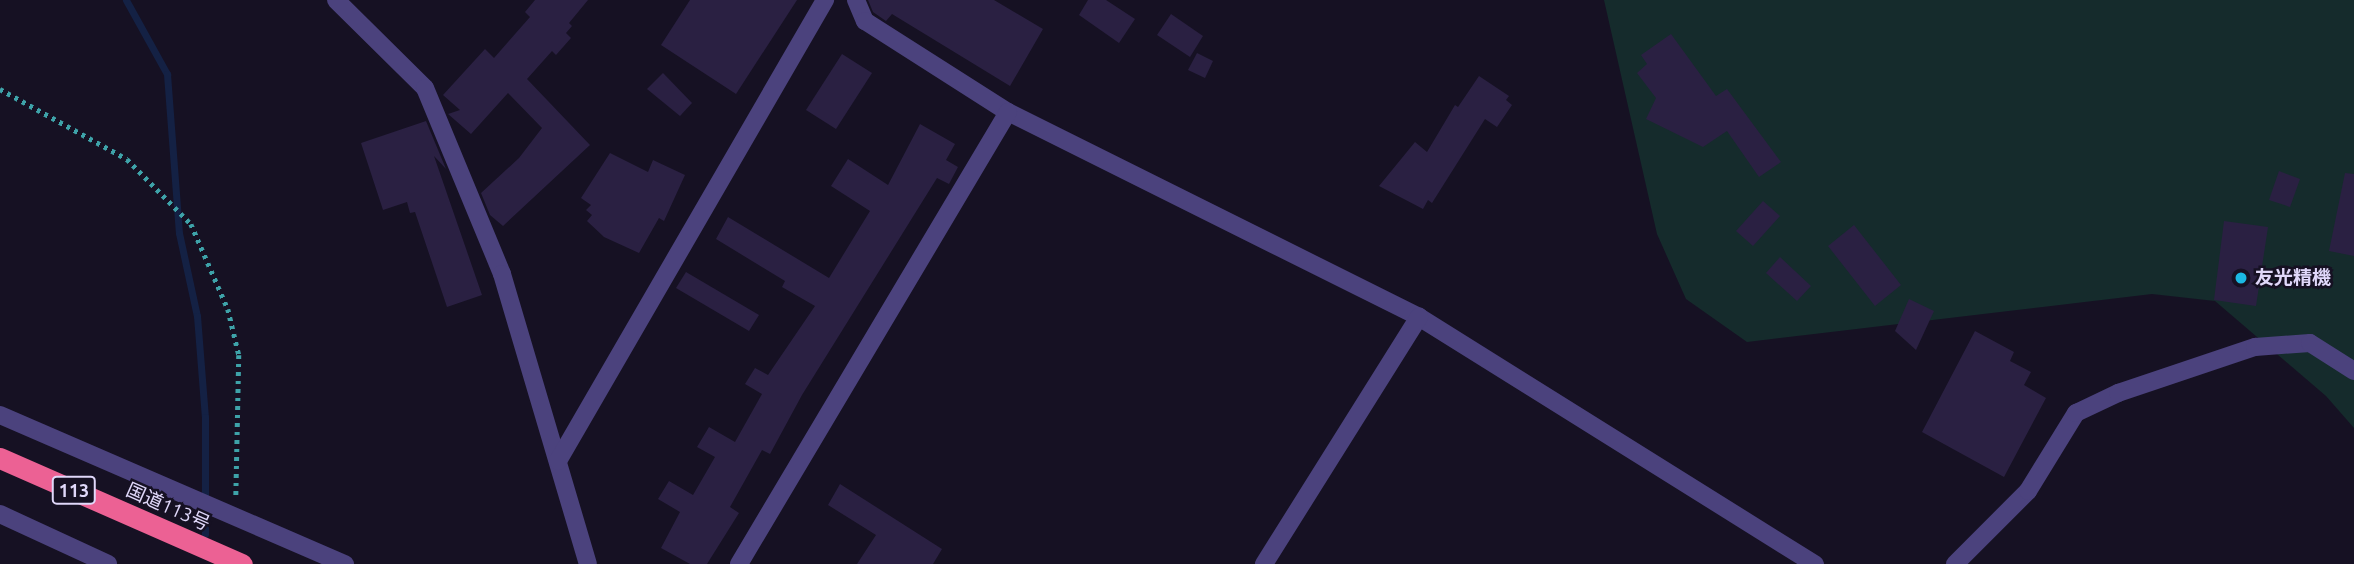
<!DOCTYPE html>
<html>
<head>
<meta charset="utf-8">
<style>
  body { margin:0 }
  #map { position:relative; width:2354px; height:564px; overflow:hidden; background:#161123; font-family:Ubuntu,"Noto Sans JP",sans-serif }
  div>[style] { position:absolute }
  .green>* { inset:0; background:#152b2c }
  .stream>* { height:7px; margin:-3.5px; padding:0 3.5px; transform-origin:3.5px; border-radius:3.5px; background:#142144 }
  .building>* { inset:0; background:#2a2042 }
  .path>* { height:4.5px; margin-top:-2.25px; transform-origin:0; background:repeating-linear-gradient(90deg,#3ea3a9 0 3.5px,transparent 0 8.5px) }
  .minor>* { height:18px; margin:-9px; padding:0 9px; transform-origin:9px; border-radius:9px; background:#4b427d }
  .highway>* { height:21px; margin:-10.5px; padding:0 10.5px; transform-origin:10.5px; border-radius:10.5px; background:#ec6194 }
  .dots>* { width:19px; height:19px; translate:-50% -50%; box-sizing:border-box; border:4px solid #161123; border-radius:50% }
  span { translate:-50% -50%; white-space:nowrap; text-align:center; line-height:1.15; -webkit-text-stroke:5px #161123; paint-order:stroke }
  .shield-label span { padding:2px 5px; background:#161123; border:2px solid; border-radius:5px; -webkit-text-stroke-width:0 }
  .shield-label { font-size:18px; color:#e0d8fa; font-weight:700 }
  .poi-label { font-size:19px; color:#e0d8fa; font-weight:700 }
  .left { translate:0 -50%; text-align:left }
  .street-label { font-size:19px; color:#e0d8fa }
</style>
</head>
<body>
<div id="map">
  <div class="green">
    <div style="clip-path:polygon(1604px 0,2354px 0,2354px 428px,2326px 396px,2215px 301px,2152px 294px,1747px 342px,1686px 299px,1657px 234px)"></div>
  </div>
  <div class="stream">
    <div style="left:126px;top:0;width:85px;rotate:61deg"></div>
    <div style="left:167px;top:74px;width:159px;rotate:85.7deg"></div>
    <div style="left:179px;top:233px;width:85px;rotate:77.8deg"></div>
    <div style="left:197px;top:316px;width:101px;rotate:85.5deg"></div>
    <div style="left:205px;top:417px;width:117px;rotate:90deg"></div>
  </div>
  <div class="building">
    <div style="clip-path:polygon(535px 0,588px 0,569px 23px,572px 26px,566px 33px,571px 38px,556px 55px,552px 51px,527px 79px,590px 145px,503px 226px,490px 215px,481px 193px,519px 158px,542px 128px,508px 93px,471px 134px,448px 114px,460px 110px,443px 95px,485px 49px,494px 58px,530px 17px,525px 12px)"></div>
    <div style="clip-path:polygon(690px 0,797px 0,736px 94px,661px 45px)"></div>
    <div style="clip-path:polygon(868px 0,994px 0,1043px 29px,1010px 86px,892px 14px,886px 21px,873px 12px)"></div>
    <div style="clip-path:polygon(1088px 0,1106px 0,1135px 19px,1119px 43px,1079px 15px)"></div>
    <div style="clip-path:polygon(1171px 14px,1203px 36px,1190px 57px,1157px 35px)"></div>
    <div style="clip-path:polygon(1671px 34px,1716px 96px,1727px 89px,1781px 162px,1759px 177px,1727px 131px,1703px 147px,1646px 119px,1656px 98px,1637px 73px,1647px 64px,1641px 55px)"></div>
    <div style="clip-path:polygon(1197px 53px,1213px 61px,1205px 78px,1188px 70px)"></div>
    <div style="clip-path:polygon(842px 54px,872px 73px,836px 129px,806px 110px)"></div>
    <div style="clip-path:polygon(663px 73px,692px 103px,680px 116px,647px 89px)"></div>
    <div style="clip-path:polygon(1479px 76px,1509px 96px,1506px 100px,1512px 105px,1497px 127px,1485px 119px,1432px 203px,1428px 200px,1423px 209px,1379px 186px,1415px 142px,1427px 152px,1455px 105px,1458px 107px)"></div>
    <div style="clip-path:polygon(426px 121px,446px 169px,434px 156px,482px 295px,447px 307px,415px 212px,410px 213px,407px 202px,383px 210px,361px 143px)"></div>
    <div style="clip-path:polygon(920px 124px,955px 144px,946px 160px,958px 167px,949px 184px,937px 178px,802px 395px,770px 454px,762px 450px,730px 507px,739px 513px,707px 564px,690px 564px,661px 548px,680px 512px,658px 499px,669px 481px,693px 495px,715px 457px,697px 447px,709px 427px,735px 442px,762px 394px,745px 384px,755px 368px,768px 375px,815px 306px,782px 287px,785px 281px,716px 239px,728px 217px,829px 278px,870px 211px,831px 186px,848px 159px,888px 185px)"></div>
    <div style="clip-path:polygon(610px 153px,648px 172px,653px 160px,685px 175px,664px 221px,659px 218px,639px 253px,604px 237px,587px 221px,592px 215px,586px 210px,591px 205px,581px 198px)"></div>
    <div style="clip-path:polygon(2279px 171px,2300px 179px,2290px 207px,2269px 200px)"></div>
    <div style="clip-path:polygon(2345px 173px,2354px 174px,2354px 256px,2329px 251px)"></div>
    <div style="clip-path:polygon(1763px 201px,1780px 216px,1753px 246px,1736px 231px)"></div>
    <div style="clip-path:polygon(2224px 221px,2268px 227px,2256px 306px,2214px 300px)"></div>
    <div style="clip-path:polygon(1854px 225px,1901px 285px,1875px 306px,1828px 246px)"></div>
    <div style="clip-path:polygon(1780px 257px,1811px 286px,1797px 301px,1766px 273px)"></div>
    <div style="clip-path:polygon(686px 272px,759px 315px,749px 331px,676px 288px)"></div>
    <div style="clip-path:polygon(1909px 299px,1934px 311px,1916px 350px,1895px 331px)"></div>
    <div style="clip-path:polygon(1975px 331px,2014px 352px,2010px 361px,2031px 372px,2024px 385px,2046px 398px,2004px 477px,1922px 432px)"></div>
    <div style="clip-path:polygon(840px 484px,942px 549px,933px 564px,857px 564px,876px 535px,828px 505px)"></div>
  </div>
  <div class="path">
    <div style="left:0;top:89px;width:145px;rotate:28.9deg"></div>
    <div style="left:127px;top:159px;width:91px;rotate:45.4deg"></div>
    <div style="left:191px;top:224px;width:93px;rotate:66.5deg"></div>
    <div style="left:228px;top:309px;width:47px;rotate:76.6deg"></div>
    <div style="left:239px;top:355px;width:141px;rotate:91.2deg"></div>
  </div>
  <div class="minor">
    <div style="left:336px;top:0;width:125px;rotate:44.7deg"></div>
    <div style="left:425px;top:88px;width:201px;rotate:67.5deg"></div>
    <div style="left:502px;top:274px;width:302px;rotate:73.5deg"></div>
    <div style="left:856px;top:0;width:23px;rotate:67deg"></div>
    <div style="left:865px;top:21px;width:169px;rotate:32.5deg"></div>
    <div style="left:1008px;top:112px;width:459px;rotate:26.5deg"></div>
    <div style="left:1419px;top:317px;width:467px;rotate:32deg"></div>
    <div style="left:0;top:415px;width:376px;rotate:23.4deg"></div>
    <div style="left:558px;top:461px;width:533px;rotate:-59.92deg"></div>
    <div style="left:0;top:514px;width:119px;rotate:24.8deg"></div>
    <div style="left:739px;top:564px;width:526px;rotate:-59.24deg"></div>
    <div style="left:1264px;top:564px;width:292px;rotate:-57.9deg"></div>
    <div style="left:1955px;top:564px;width:103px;rotate:-45deg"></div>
    <div style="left:2028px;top:491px;width:92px;rotate:-58.4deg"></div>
    <div style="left:2076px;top:413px;width:47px;rotate:-25.5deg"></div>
    <div style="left:2118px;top:393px;width:145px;rotate:-18.6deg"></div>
    <div style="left:2255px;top:347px;width:55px;rotate:-4.2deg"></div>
    <div style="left:2310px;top:343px;width:52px;rotate:32.5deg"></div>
  </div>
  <div class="highway">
    <div style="left:0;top:458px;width:264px;rotate:23.7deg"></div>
  </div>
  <div class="dots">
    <div style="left:2241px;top:278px;background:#1bb8e3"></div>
  </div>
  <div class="shield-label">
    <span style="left:74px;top:490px">113</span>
  </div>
  <div class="poi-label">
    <span class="left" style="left:2255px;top:278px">友光精機</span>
  </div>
  <div class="street-label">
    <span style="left:168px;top:507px;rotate:24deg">国道113号</span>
  </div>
</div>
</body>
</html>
